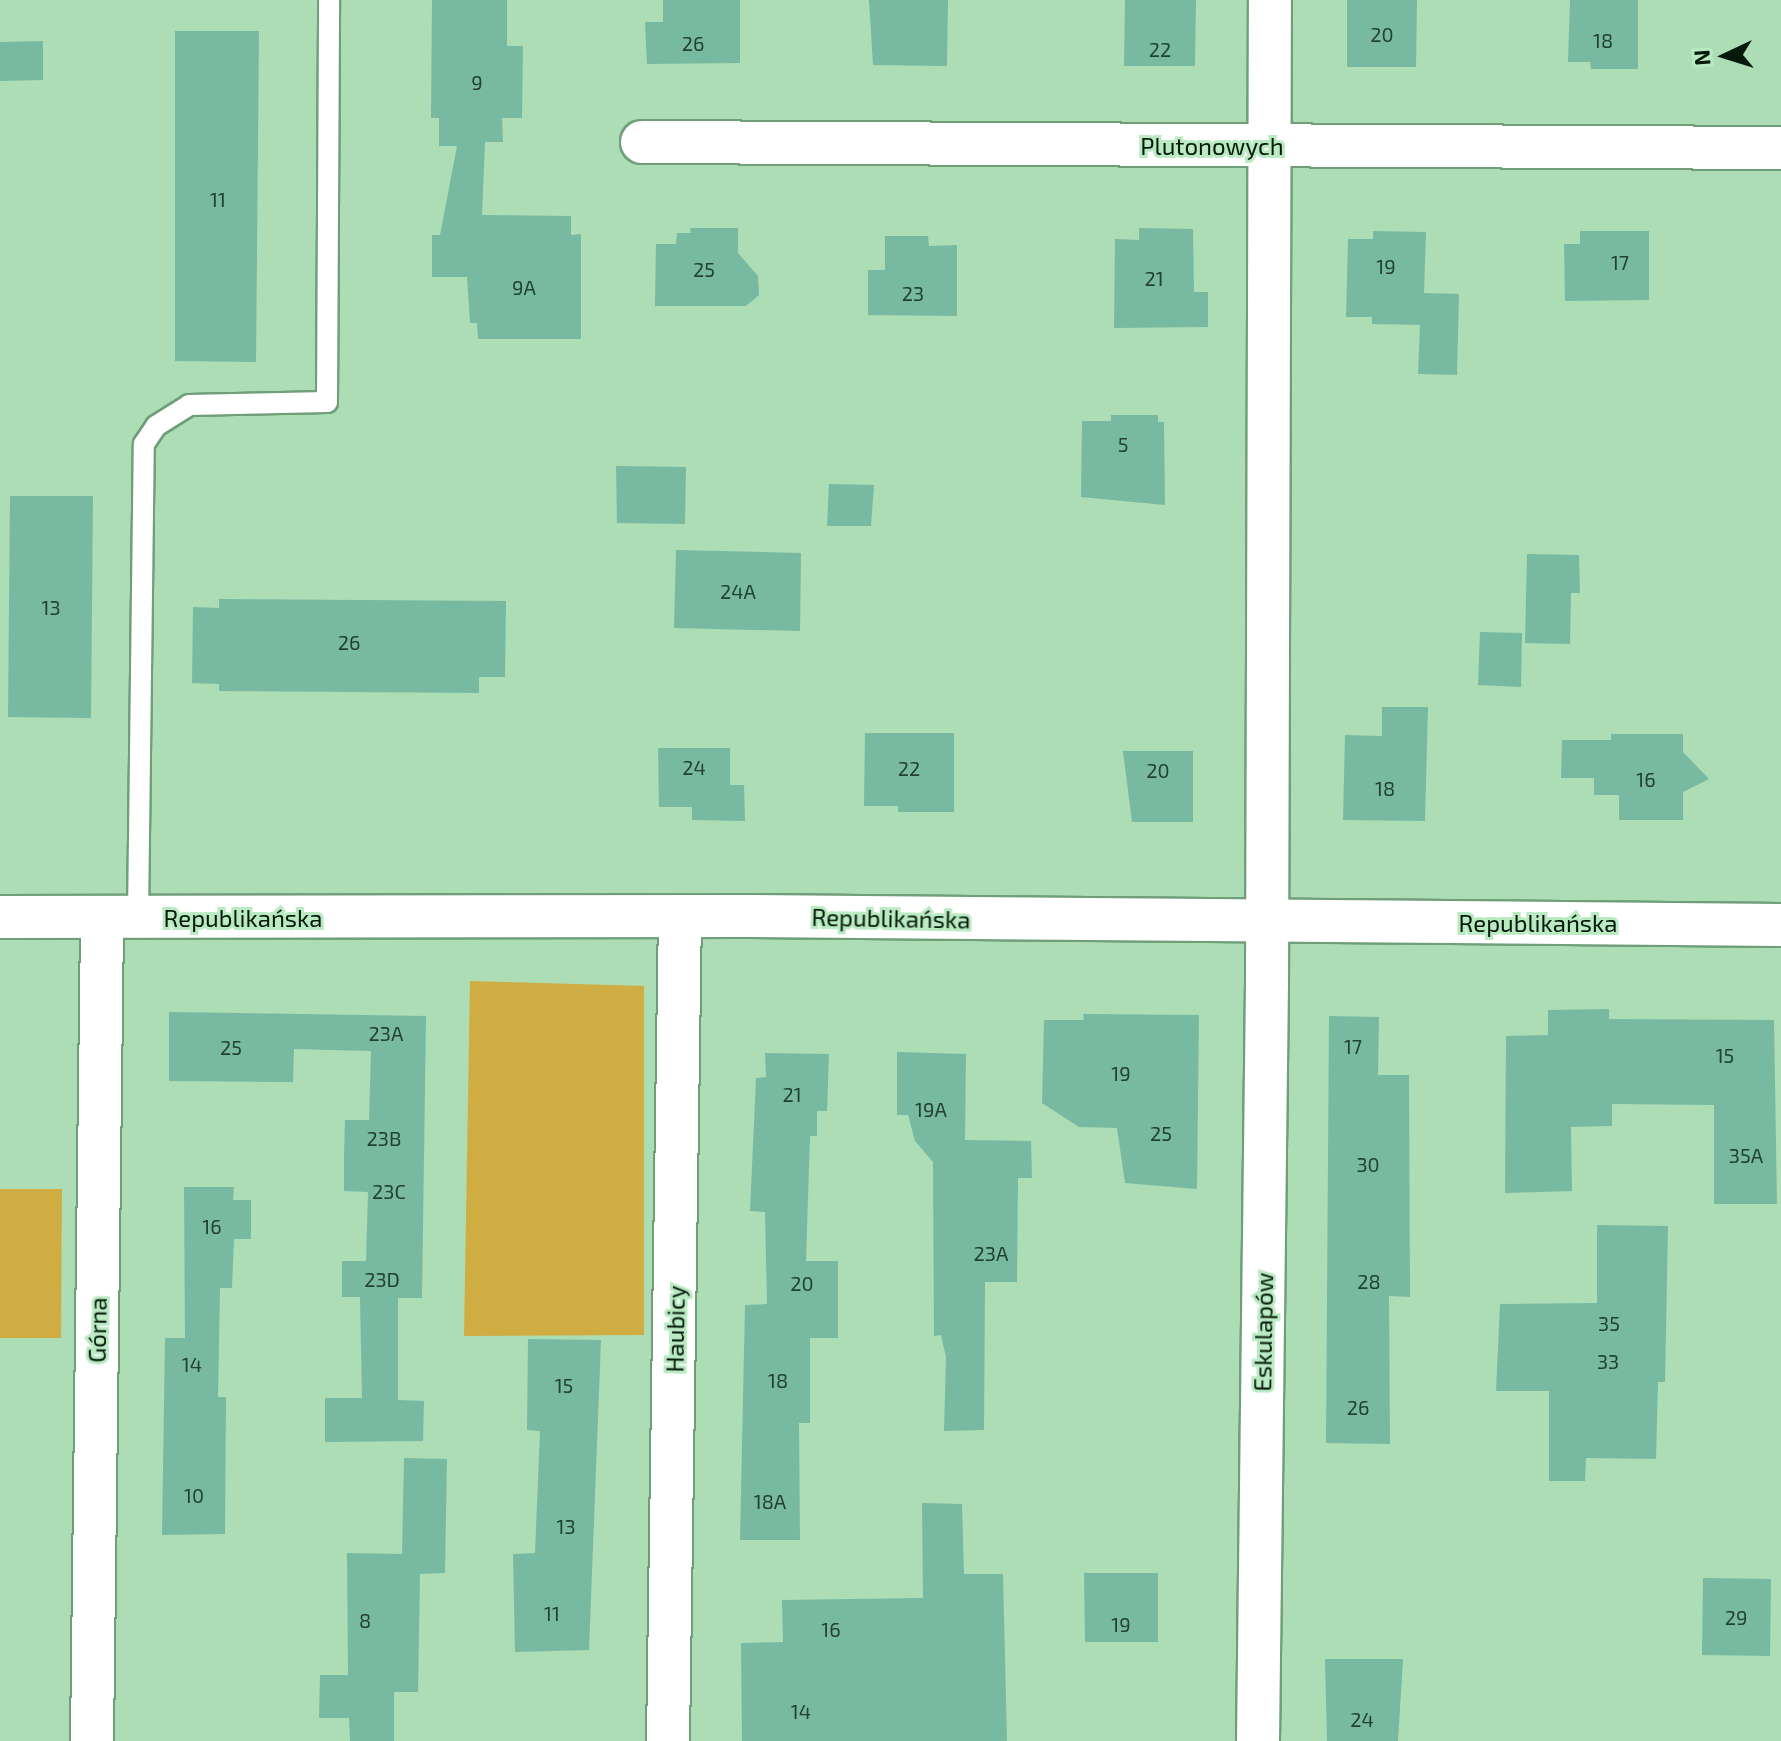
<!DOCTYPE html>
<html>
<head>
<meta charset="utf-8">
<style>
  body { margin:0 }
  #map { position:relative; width:1781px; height:1741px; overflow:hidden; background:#acddb5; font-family:"Exo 2",sans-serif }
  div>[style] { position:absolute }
  .green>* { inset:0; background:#d0ad43 }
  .building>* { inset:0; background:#78b9a2 }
  .roads { filter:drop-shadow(2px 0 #6f9e79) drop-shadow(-2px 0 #6f9e79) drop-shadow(0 2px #6f9e79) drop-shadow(0 -2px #6f9e79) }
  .lane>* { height:20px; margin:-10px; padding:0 10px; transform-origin:10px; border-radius:10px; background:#fff }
  .street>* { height:42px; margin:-21px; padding:0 21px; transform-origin:21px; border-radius:21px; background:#fff }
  span { translate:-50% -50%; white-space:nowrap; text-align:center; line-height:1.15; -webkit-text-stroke:6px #b9eac2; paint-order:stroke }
  .number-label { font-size:20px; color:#224131 }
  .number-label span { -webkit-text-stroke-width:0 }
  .street-label { font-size:24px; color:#06190b }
  .north { position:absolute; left:1685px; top:16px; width:80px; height:80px; -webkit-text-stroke:6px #b9eac2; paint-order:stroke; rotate:266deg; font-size:22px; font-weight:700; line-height:32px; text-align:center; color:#06190b }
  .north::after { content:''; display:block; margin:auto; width:28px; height:36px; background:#06190b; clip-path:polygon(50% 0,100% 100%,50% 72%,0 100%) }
</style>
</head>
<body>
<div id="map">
  <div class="green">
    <div style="clip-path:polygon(470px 981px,644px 986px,644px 1335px,464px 1336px)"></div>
    <div style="clip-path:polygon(0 1189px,62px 1189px,61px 1338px,0 1338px)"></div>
  </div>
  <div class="building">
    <div style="clip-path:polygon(432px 0,507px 0,507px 46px,523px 46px,522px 118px,502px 118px,503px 142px,485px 142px,482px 215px,571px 216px,571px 235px,581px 234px,581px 339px,478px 339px,477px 323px,470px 323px,467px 277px,432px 277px,432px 235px,440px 235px,457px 146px,439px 146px,439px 118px,431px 118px)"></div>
    <div style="clip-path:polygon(663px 0,740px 0,740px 63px,647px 64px,645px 22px,663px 22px)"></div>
    <div style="clip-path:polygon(869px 0,948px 0,947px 66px,873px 65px)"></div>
    <div style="clip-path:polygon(1125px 0,1196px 0,1195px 66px,1124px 66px)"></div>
    <div style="clip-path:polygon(1347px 0,1417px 0,1416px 67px,1347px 67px)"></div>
    <div style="clip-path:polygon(1570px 0,1638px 0,1638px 69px,1591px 69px,1590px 62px,1568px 62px)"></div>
    <div style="clip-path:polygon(175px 31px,259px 31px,256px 362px,175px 361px)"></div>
    <div style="clip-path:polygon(43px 41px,43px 80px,0 81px,0 42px)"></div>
    <div style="clip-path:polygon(690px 228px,738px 228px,738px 253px,758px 276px,759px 295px,746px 306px,655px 306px,656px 244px,676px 244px,677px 233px,691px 233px)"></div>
    <div style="clip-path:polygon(1139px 228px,1193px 229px,1194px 292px,1208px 292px,1208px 327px,1114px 328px,1115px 239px,1139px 240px)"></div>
    <div style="clip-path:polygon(1373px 231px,1426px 232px,1424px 293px,1459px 294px,1457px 375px,1418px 374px,1420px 325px,1372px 324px,1372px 317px,1346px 317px,1348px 239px,1373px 239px)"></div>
    <div style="clip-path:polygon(1580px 231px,1649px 231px,1649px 300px,1565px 301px,1564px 244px,1580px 244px)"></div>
    <div style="clip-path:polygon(885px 236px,928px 236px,929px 246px,957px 245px,957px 316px,868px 315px,868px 270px,885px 270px)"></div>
    <div style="clip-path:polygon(1111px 415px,1158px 415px,1158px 422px,1164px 422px,1165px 505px,1081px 497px,1082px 421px,1111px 421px)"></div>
    <div style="clip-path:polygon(616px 466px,686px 467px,685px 524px,617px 523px)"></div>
    <div style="clip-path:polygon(829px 484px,874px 485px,871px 526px,827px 526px)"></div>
    <div style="clip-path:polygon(10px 496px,93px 496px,91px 718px,8px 717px)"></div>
    <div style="clip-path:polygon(676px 550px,801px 553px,800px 631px,674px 628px)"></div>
    <div style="clip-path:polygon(1527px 554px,1579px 555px,1580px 593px,1571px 593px,1570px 644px,1525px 643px)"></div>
    <div style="clip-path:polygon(219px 599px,506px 601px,505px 677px,479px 677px,479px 693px,219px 691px,219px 684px,192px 683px,193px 607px,219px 608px)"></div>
    <div style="clip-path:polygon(1480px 632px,1522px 633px,1521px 687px,1478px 685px)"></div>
    <div style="clip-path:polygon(1382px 707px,1428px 707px,1425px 821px,1343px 820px,1345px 735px,1382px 736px)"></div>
    <div style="clip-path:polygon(865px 733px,954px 733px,954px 812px,898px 812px,898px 806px,864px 806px)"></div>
    <div style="clip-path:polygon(1611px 734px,1683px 734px,1683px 752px,1709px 779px,1683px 792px,1683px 820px,1619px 820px,1619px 795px,1594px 795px,1594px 778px,1561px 778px,1562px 740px,1611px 740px)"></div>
    <div style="clip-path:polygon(658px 748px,730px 748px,730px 785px,744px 785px,745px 821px,692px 820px,692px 807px,659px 807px)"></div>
    <div style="clip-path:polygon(1123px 751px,1193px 751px,1193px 822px,1132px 822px)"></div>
    <div style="clip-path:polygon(1609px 1009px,1609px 1019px,1774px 1020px,1777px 1204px,1714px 1204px,1714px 1105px,1612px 1104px,1612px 1126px,1571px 1127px,1572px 1191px,1505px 1193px,1506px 1036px,1548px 1035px,1548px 1010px)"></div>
    <div style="clip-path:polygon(169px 1012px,426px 1016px,422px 1298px,398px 1298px,398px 1400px,424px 1401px,423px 1441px,325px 1442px,325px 1398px,362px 1398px,360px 1297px,342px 1297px,342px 1261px,366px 1261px,368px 1192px,344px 1191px,344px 1155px,345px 1120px,369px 1120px,371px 1051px,294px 1049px,293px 1082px,169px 1081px)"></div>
    <div style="clip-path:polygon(1083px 1014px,1199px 1015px,1197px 1189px,1125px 1183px,1117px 1128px,1079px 1127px,1042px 1103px,1044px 1020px,1084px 1020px)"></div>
    <div style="clip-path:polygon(1329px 1016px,1379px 1017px,1378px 1075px,1409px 1075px,1410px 1297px,1389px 1296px,1390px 1444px,1326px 1443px)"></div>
    <div style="clip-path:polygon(897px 1052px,966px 1054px,965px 1140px,1031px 1141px,1032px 1178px,1018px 1178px,1017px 1282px,985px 1282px,984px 1430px,944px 1431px,946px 1357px,941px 1335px,934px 1336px,933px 1162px,915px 1141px,908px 1115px,897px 1115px)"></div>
    <div style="clip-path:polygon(765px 1053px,829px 1054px,827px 1111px,817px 1111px,817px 1136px,810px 1136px,806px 1261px,838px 1261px,838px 1338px,810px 1338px,810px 1423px,799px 1423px,800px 1540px,740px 1540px,745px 1305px,767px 1304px,765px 1212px,750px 1211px,756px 1078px,766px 1077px)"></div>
    <div style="clip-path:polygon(184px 1187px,234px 1187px,233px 1200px,251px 1200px,251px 1239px,234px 1239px,232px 1288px,220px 1288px,218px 1397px,226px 1397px,225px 1534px,162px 1535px,165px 1338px,185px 1338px)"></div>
    <div style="clip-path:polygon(1597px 1225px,1668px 1226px,1665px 1382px,1658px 1382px,1656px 1459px,1586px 1458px,1585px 1481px,1549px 1481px,1549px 1391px,1496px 1391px,1500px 1304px,1597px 1303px)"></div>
    <div style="clip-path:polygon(528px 1339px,601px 1340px,589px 1650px,515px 1652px,513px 1554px,535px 1553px,540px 1431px,527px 1430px)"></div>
    <div style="clip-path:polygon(404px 1458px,447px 1459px,445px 1573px,420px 1574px,418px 1692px,394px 1692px,394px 1741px,350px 1741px,349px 1718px,319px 1718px,320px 1675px,348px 1675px,347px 1553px,402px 1554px)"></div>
    <div style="clip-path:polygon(922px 1503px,962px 1504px,964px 1574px,1003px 1574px,1007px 1741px,742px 1741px,741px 1643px,783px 1642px,782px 1600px,923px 1598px)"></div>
    <div style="clip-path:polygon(1084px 1573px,1158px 1573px,1158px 1642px,1085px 1642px)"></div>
    <div style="clip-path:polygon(1703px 1578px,1771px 1579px,1770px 1656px,1702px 1655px)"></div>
    <div style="clip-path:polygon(1325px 1659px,1403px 1659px,1398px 1741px,1327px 1741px)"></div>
  </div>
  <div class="roads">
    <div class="lane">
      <div style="left:138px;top:918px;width:474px;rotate:-89.3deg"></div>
      <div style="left:144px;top:444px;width:22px;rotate:-56deg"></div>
      <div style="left:156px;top:426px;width:39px;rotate:-32deg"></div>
      <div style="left:189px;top:405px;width:138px;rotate:-1.2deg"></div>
      <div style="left:327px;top:402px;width:402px;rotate:-89.7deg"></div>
    </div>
    <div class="street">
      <div style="left:642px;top:142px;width:1139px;rotate:0.3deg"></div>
      <div style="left:0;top:917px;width:751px;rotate:-0.08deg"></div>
      <div style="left:751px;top:916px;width:1030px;rotate:0.5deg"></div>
      <div style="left:92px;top:1741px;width:823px;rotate:-89.3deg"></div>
      <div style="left:668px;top:1741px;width:825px;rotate:-89.17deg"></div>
      <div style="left:1258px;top:1741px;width:756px;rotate:-89.32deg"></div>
      <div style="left:1267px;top:985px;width:985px;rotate:-89.83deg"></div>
    </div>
  </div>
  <div class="number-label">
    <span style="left:1382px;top:34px">20</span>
    <span style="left:1603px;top:40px">18</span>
    <span style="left:693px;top:43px">26</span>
    <span style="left:1160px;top:49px">22</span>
    <span style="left:477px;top:82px">9</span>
    <span style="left:218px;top:199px">11</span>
    <span style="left:1620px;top:262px">17</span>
    <span style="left:1386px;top:266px">19</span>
    <span style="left:704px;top:269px">25</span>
    <span style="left:1154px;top:278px">21</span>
    <span style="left:524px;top:287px">9A</span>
    <span style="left:913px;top:293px">23</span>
    <span style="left:1123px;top:444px">5</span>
    <span style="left:738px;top:591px">24A</span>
    <span style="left:51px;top:607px">13</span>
    <span style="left:349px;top:642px">26</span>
    <span style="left:694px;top:767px">24</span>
    <span style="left:909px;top:768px">22</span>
    <span style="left:1158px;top:770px">20</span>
    <span style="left:1646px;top:779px">16</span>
    <span style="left:1385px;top:788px">18</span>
    <span style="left:386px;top:1033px">23A</span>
    <span style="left:1353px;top:1046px">17</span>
    <span style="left:231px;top:1047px">25</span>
    <span style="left:1725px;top:1055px">15</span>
    <span style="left:1121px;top:1073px">19</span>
    <span style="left:792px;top:1094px">21</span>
    <span style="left:931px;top:1109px">19A</span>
    <span style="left:1161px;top:1133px">25</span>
    <span style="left:384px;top:1138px">23B</span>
    <span style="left:1746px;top:1155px">35A</span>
    <span style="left:1368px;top:1164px">30</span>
    <span style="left:389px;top:1191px">23C</span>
    <span style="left:212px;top:1226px">16</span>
    <span style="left:991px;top:1253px">23A</span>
    <span style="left:382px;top:1279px">23D</span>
    <span style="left:1369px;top:1281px">28</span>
    <span style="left:802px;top:1283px">20</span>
    <span style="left:1609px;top:1323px">35</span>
    <span style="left:1608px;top:1361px">33</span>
    <span style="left:192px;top:1364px">14</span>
    <span style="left:778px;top:1380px">18</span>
    <span style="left:564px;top:1385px">15</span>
    <span style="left:1358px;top:1407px">26</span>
    <span style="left:194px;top:1495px">10</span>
    <span style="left:770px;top:1501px">18A</span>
    <span style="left:566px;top:1526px">13</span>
    <span style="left:552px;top:1613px">11</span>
    <span style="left:1736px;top:1617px">29</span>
    <span style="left:365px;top:1620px">8</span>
    <span style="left:1121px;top:1624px">19</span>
    <span style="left:831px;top:1629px">16</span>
    <span style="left:801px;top:1711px">14</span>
    <span style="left:1362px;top:1719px">24</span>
  </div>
  <div class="street-label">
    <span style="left:1212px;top:146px">Plutonowych</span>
    <span style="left:243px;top:918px">Republikańska</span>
    <span style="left:891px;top:918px;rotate:1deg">Republikańska</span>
    <span style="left:1538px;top:923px">Republikańska</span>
    <span style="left:675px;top:1329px;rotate:-89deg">Haubicy</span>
    <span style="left:97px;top:1330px;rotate:-89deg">Górna</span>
    <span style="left:1263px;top:1332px;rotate:-89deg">Eskulapów</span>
  </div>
  <div class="north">N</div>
</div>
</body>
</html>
